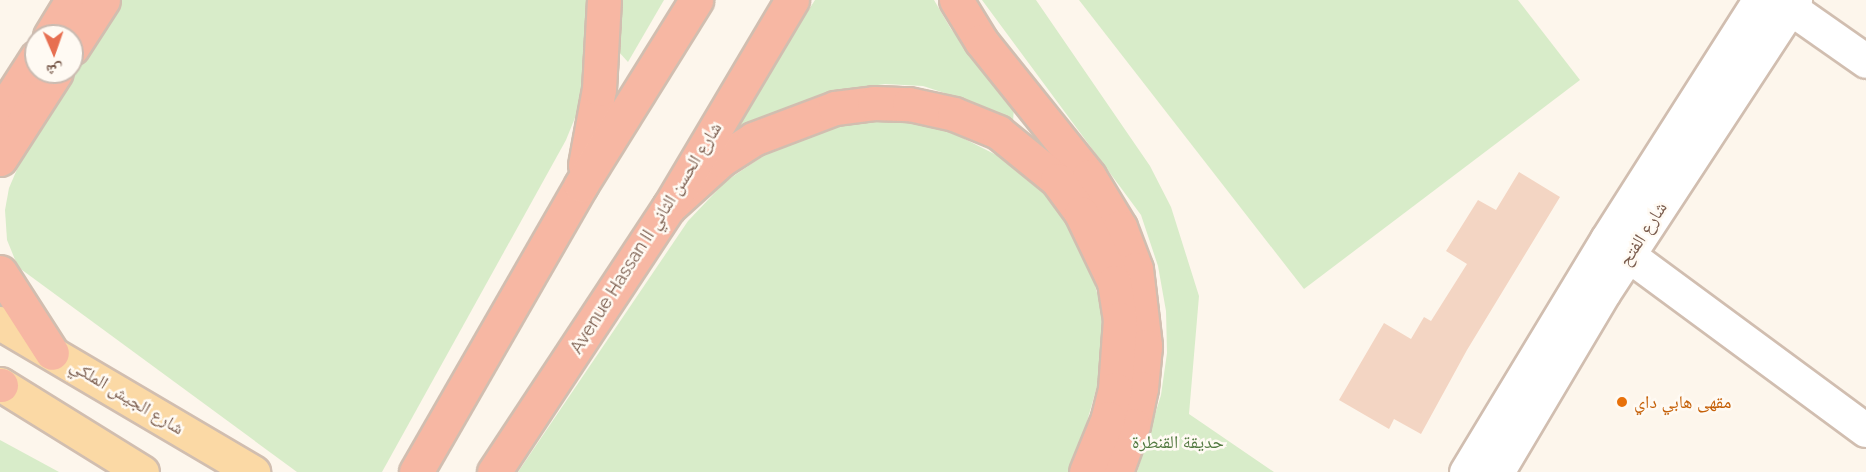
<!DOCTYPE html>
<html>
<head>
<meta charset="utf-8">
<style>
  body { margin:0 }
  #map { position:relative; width:1866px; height:472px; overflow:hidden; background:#fdf6ec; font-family:Raleway,"Noto Naskh Arabic",sans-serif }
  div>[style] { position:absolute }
  .green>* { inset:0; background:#d8ecc9 }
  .building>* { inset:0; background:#f3d5c3 }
  .roads { filter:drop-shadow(2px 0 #d1beb0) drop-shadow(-2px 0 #d1beb0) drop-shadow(0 2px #d1beb0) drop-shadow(0 -2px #d1beb0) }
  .minor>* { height:33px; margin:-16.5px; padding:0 16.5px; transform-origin:16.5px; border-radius:16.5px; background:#fff }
  .major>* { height:33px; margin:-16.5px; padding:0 16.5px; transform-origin:16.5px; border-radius:16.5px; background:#fbd9a5 }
  .highway>* { height:33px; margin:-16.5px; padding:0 16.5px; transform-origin:16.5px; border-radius:16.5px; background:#f7b7a3 }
  .dots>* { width:16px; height:16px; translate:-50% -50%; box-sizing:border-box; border:3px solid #fffaf3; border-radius:50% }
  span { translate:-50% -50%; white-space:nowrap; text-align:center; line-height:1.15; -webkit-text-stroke:5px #fffaf3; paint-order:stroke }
  .street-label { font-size:18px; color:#7a5c4d }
  .food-label { font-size:18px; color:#c56008 }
  .left { translate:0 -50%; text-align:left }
  .park-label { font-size:18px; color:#537a41 }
  .north { position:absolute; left:24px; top:24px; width:60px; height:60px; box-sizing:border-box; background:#fffaf3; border:2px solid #cabbb1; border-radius:50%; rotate:178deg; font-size:16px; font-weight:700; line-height:24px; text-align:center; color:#7a5c4d }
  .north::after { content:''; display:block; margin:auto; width:21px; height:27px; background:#e76f51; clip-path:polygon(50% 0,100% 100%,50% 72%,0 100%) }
</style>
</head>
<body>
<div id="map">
  <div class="green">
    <div style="clip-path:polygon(122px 0,592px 0,592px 36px,581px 103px,566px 140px,382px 472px,297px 472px,18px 267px,7px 240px,5px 210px,9px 188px,24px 153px)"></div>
    <div style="clip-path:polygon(617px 0,664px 0,628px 62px,618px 51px)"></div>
    <div style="clip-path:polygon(815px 0,934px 0,951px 29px,1014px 107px,1013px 122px,972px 102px,923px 86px,885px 84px,842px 90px,729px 135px)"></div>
    <div style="clip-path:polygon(982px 0,1036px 0,1150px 166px,1171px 207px,1199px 296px,1189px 414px,1274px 472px,1137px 472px,1161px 395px,1167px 353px,1166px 311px,1158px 266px,1141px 215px)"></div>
    <div style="clip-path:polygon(1079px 0,1518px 0,1580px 80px,1304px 289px)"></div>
    <div style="clip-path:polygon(904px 118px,945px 129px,1012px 163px,1046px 192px,1073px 233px,1091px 270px,1101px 308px,1103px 365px,1077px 457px,1069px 472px,518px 472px,688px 221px,726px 181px,778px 146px,816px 130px,857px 119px)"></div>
    <div style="clip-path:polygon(0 440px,59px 472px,0 472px)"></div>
  </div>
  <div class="building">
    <div style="clip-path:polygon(1519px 172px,1560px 197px,1467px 350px,1421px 434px,1394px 419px,1389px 429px,1339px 400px,1384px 323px,1411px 339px,1424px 317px,1431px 321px,1467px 264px,1446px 251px,1478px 200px,1496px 210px)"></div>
  </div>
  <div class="roads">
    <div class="minor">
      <div style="left:1779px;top:0;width:106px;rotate:35deg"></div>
      <div style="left:1612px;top:243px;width:315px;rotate:36.4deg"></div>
      <div style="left:1466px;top:472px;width:272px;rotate:-58.8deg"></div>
      <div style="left:1607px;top:239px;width:283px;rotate:-57.5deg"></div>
      <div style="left:1497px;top:472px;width:209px;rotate:-59.3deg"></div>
      <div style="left:1604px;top:292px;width:349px;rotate:-56.8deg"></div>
    </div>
    <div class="major">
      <div style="left:0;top:323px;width:294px;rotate:30.5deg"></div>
      <div style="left:0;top:384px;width:167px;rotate:31.8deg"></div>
    </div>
    <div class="highway">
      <div style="left:956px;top:0;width:48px;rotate:58.6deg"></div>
      <div style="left:981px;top:41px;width:173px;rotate:51.3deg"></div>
      <div style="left:1089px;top:176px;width:60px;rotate:58.7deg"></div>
      <div style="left:1120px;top:227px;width:45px;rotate:69.1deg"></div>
      <div style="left:1136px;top:269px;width:78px;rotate:83.3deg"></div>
      <div style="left:1145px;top:346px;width:42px;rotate:95.4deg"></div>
      <div style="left:1141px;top:388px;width:38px;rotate:102deg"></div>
      <div style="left:1133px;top:425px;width:50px;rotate:109.9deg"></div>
      <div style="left:50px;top:36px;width:42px;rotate:-58.6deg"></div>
      <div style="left:72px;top:48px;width:57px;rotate:-57.1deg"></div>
      <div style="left:0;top:114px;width:67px;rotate:-57.3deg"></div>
      <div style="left:0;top:159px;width:103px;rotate:-57.2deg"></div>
      <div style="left:585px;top:165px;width:77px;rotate:-79.6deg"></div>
      <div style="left:599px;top:89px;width:89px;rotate:-86.8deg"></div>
      <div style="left:669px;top:207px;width:70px;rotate:-42.1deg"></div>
      <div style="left:721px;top:160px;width:38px;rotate:-33deg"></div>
      <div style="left:753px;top:139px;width:88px;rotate:-20.7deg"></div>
      <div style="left:835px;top:108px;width:39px;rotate:-7deg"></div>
      <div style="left:874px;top:103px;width:35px;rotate:2deg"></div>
      <div style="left:909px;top:104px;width:46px;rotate:12.5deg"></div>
      <div style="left:954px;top:114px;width:48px;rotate:22.2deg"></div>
      <div style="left:998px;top:132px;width:76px;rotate:39.1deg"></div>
      <div style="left:1057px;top:180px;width:41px;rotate:54deg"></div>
      <div style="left:1081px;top:213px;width:76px;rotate:64.4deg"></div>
      <div style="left:1114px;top:282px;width:37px;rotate:81deg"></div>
      <div style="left:1120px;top:319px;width:70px;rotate:94.1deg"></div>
      <div style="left:1115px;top:389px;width:30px;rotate:104deg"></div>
      <div style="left:1108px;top:418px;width:58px;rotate:112.2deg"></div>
      <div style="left:0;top:272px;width:96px;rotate:57.3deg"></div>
      <div style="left:0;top:385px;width:1px"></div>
      <div style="left:416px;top:472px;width:331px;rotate:-60.1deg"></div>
      <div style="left:581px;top:185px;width:218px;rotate:-58.1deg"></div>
      <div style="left:494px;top:472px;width:318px;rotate:-56.6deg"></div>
      <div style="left:669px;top:207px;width:241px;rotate:-59.3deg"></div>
    </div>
  </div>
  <div class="dots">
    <div style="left:1622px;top:402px;background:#e8710a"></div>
  </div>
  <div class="street-label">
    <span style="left:1643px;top:234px;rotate:-57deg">شارع الفتح</span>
    <span style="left:646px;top:238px;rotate:-58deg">Avenue Hassan II شارع الحسن الثاني</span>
    <span style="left:127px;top:397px;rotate:31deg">شارع الجيش الملكي</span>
  </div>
  <div class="food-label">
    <span class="left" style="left:1634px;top:402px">مقهى هابي داي</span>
  </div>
  <div class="park-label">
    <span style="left:1178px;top:442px">حديقة القنطرة</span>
  </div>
  <div class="north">ش</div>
</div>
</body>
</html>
